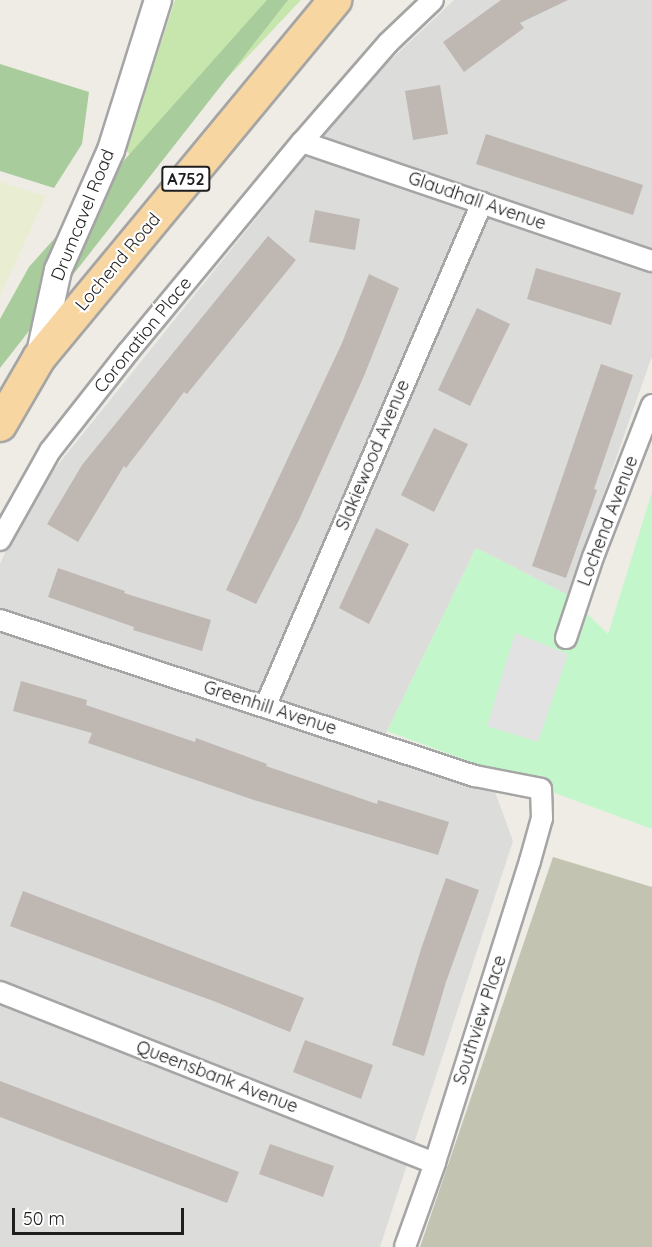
<!DOCTYPE html>
<html>
<head>
<meta charset="utf-8">
<style>
  body { margin:0 }
  #map { position:relative; width:652px; height:1247px; overflow:hidden; background:#efece5; font-family:Quicksand,sans-serif }
  div>[style] { position:absolute }
  .residential>* { inset:0; background:#dcdcdb }
  .construction>* { inset:0; background:#c2c3b1 }
  .farmland>* { inset:0; background:#e9edd1 }
  .grass>* { inset:0; background:#c7e6ae }
  .forest>* { inset:0; background:#a8cc9c }
  .park>* { inset:0; background:#c4f6cb }
  .parking>* { inset:0; background:#e2e2e2 }
  .building>* { inset:0; background:#bfb8b2 }
  .roads { filter:drop-shadow(2px 0 #a5a5a5) drop-shadow(-2px 0 #a5a5a5) drop-shadow(0 2px #a5a5a5) drop-shadow(0 -2px #a5a5a5) }
  .minor>* { height:20px; margin:-10px; padding:0 10px; transform-origin:10px; border-radius:10px; background:#fff }
  .tertiary>* { height:26px; margin:-13px; padding:0 13px; transform-origin:13px; border-radius:13px; background:#fff }
  .primary>* { height:32px; margin:-16px; padding:0 16px; transform-origin:16px; border-radius:16px; background:#f7d6a2 }
  span { translate:-50% -50%; white-space:nowrap; text-align:center; line-height:1.15; -webkit-text-stroke:4.5px #fff; paint-order:stroke }
  .shield-label span { padding:2px 4px; background:#fff; border:2px solid; border-radius:4px; -webkit-text-stroke-width:0 }
  .shield-label { font-size:16px; color:#1e1e1e; font-weight:700 }
  .street-label { font-size:18px; color:#1e1e1e }
  .scale { position:absolute; left:12px; top:1208px; width:172px; height:27px; box-sizing:border-box; border:3px solid #1e1e1e; border-top:0; padding-left:8px; font-size:18px; line-height:21px; white-space:nowrap; color:#1e1e1e; -webkit-text-stroke:4px #fff; paint-order:stroke }
</style>
</head>
<body>
<div id="map">
  <div class="residential">
    <div style="clip-path:polygon(454px 0,652px 0,652px 356px,568px 595px,476px 548px,375px 756px,495px 792px,513px 841px,380px 1247px,0 1247px,0 564px,28px 502px,361px 88px)"></div>
  </div>
  <div class="construction">
    <div style="clip-path:polygon(553px 857px,652px 887px,652px 1247px,420px 1247px)"></div>
  </div>
  <div class="farmland">
    <div style="clip-path:polygon(0 182px,46px 196px,0 296px)"></div>
  </div>
  <div class="grass">
    <div style="clip-path:polygon(175px 0,301px 0,214px 92px,133px 159px,126px 150px)"></div>
  </div>
  <div class="forest">
    <div style="clip-path:polygon(267px 0,288px 0,0 368px,0 319px,29px 267px)"></div>
    <div style="clip-path:polygon(0 64px,89px 92px,82px 144px,54px 188px,0 171px)"></div>
  </div>
  <div class="park">
    <div style="clip-path:polygon(652px 492px,652px 829px,387px 731px,476px 548px,568px 595px,608px 634px)"></div>
  </div>
  <div class="parking">
    <div style="clip-path:polygon(515px 633px,568px 654px,538px 742px,487px 726px)"></div>
  </div>
  <div class="building">
    <div style="clip-path:polygon(501px 0,568px 0,520px 23px,524px 28px,464px 72px,443px 42px)"></div>
    <div style="clip-path:polygon(440px 85px,448px 134px,413px 140px,405px 91px)"></div>
    <div style="clip-path:polygon(486px 134px,643px 185px,633px 215px,476px 164px)"></div>
    <div style="clip-path:polygon(315px 210px,360px 219px,355px 250px,309px 242px)"></div>
    <div style="clip-path:polygon(268px 236px,296px 260px,187px 394px,184px 392px,126px 468px,124px 466px,78px 542px,47px 524px,82px 465px)"></div>
    <div style="clip-path:polygon(536px 268px,621px 293px,611px 325px,527px 299px)"></div>
    <div style="clip-path:polygon(369px 274px,399px 288px,364px 376px,299px 520px,256px 604px,226px 590px,342px 343px)"></div>
    <div style="clip-path:polygon(477px 308px,510px 324px,470px 406px,438px 390px)"></div>
    <div style="clip-path:polygon(601px 364px,633px 375px,594px 489px,597px 490px,566px 578px,532px 566px)"></div>
    <div style="clip-path:polygon(434px 428px,468px 444px,434px 512px,401px 495px)"></div>
    <div style="clip-path:polygon(376px 528px,409px 544px,369px 624px,339px 608px)"></div>
    <div style="clip-path:polygon(58px 568px,125px 591px,124px 593px,211px 620px,202px 651px,133px 630px,134px 627px,48px 597px)"></div>
    <div style="clip-path:polygon(21px 681px,87px 700px,86px 705px,195px 742px,196px 738px,267px 764px,266px 766px,377px 804px,378px 800px,449px 822px,438px 855px,254px 800px,88px 743px,92px 733px,13px 711px)"></div>
    <div style="clip-path:polygon(446px 878px,479px 890px,446px 982px,424px 1056px,392px 1045px,421px 949px)"></div>
    <div style="clip-path:polygon(23px 891px,304px 998px,290px 1032px,216px 1002px,10px 926px)"></div>
    <div style="clip-path:polygon(305px 1040px,373px 1065px,361px 1099px,293px 1072px)"></div>
    <div style="clip-path:polygon(0 1081px,239px 1172px,227px 1203px,0 1117px)"></div>
    <div style="clip-path:polygon(270px 1144px,334px 1166px,323px 1197px,259px 1174px)"></div>
  </div>
  <div class="roads">
    <div class="minor">
      <div style="left:302px;top:142px;width:370px;rotate:18.8deg"></div>
      <div style="left:0;top:540px;width:102px;rotate:-60.7deg"></div>
      <div style="left:50px;top:451px;width:126px;rotate:-51.8deg"></div>
      <div style="left:128px;top:352px;width:273px;rotate:-50.4deg"></div>
      <div style="left:302px;top:142px;width:131px;rotate:-49deg"></div>
      <div style="left:388px;top:43px;width:62px;rotate:-43.7deg"></div>
      <div style="left:0;top:620px;width:500px;rotate:18.2deg"></div>
      <div style="left:475px;top:776px;width:67px;rotate:11.1deg"></div>
      <div style="left:541px;top:789px;width:29px;rotate:88deg"></div>
      <div style="left:542px;top:818px;width:45px;rotate:105.6deg"></div>
      <div style="left:530px;top:861px;width:317px;rotate:107.5deg"></div>
      <div style="left:435px;top:1163px;width:89px;rotate:109.7deg"></div>
      <div style="left:566px;top:638px;width:85px;rotate:-71.6deg"></div>
      <div style="left:593px;top:557px;width:163px;rotate:-68.8deg"></div>
      <div style="left:265px;top:707px;width:549px;rotate:-66.71deg"></div>
      <div style="left:0;top:992px;width:467px;rotate:21.5deg"></div>
    </div>
    <div class="tertiary">
      <div style="left:39px;top:358px;width:90px;rotate:-77.8deg"></div>
      <div style="left:58px;top:270px;width:131px;rotate:-66.2deg"></div>
      <div style="left:111px;top:150px;width:157px;rotate:-72.6deg"></div>
    </div>
    <div class="primary">
      <div style="left:0;top:425px;width:78px;rotate:-59.8deg"></div>
      <div style="left:39px;top:358px;width:465px;rotate:-50.4deg"></div>
    </div>
  </div>
  <div class="shield-label">
    <span style="left:186px;top:179px">A752</span>
  </div>
  <div class="street-label">
    <span style="left:477px;top:201px;rotate:19deg">Glaudhall Avenue</span>
    <span style="left:83px;top:215px;rotate:-68deg">Drumcavel Road</span>
    <span style="left:118px;top:262px;rotate:-50deg">Lochend Road</span>
    <span style="left:143px;top:335px;rotate:-51deg">Coronation Place</span>
    <span style="left:373px;top:455px;rotate:-67deg">Slakiewood Avenue</span>
    <span style="left:608px;top:521px;rotate:-69deg">Lochend Avenue</span>
    <span style="left:270px;top:708px;rotate:18deg">Greenhill Avenue</span>
    <span style="left:480px;top:1020px;rotate:-72deg">Southview Place</span>
    <span style="left:217px;top:1077px;rotate:21deg">Queensbank Avenue</span>
  </div>
  <div class="scale">50 m</div>
</div>
</body>
</html>
